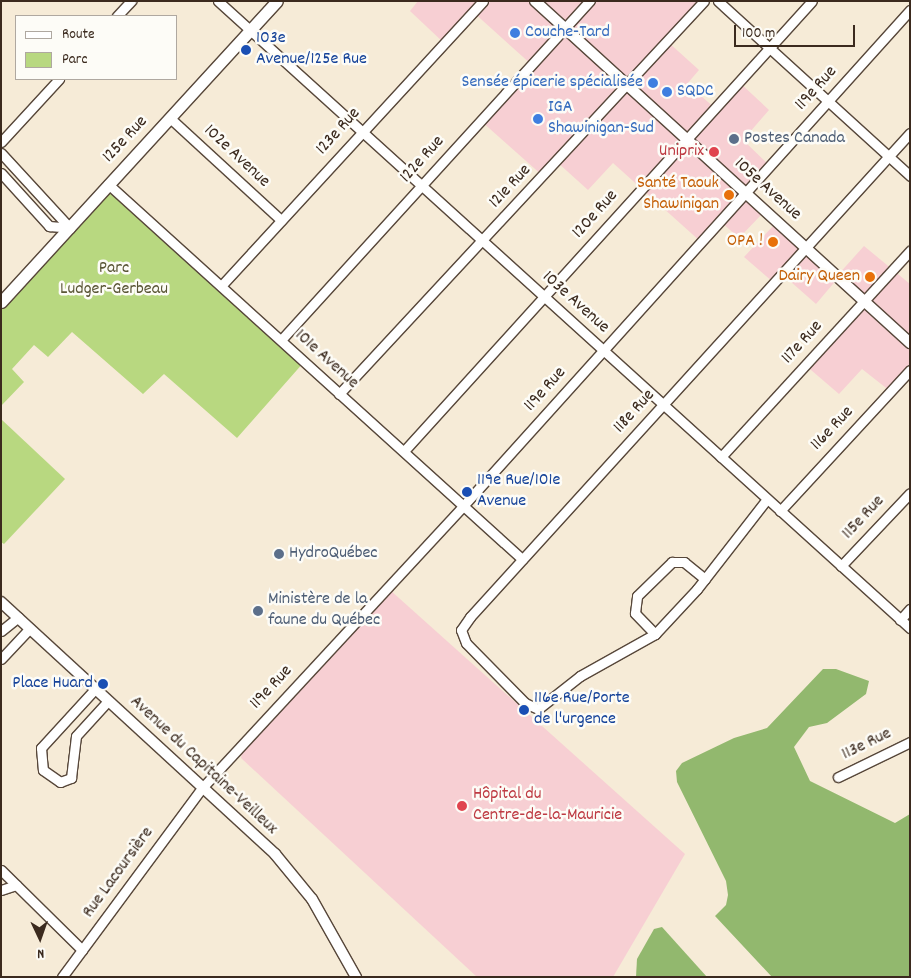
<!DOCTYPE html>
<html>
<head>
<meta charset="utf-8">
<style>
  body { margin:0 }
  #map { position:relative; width:911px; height:978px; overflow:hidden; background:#f6ebd7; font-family:Dekko,sans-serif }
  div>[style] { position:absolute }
  .built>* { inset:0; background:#f7cfd3 }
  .green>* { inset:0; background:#b8d880 }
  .forest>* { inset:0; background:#92b86e }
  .roads { filter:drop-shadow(1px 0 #57473a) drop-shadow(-1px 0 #57473a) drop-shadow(0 1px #57473a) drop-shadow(0 -1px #57473a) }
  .minor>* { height:9px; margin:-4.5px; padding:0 4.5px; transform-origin:4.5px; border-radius:4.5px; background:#fff }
  .tertiary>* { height:10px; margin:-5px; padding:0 5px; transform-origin:5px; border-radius:5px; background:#fff }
  .secondary>* { height:11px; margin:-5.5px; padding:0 5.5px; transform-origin:5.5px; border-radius:5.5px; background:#fff }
  .dots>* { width:14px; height:14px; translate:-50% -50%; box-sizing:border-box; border:2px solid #fdfcf7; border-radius:50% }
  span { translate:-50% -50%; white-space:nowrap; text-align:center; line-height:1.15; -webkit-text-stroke:5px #fdfcf7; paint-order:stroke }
  .shop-label { font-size:18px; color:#366cbe }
  .left { translate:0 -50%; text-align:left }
  .right { translate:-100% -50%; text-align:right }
  .transit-label { font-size:18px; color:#164399 }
  .street-label { font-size:18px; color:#3b2a1e }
  .service-label { font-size:18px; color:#4e5e75 }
  .health-label { font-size:18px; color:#be3a42 }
  .food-label { font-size:18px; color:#c56008 }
  .park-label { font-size:18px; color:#5a5636 }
  .frame { position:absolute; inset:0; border:2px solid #3b2a1e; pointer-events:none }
  .legend { position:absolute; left:15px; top:15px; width:162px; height:65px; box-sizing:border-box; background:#fdfcf7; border:1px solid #afa8a0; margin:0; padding:6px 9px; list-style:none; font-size:15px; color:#3b2a1e }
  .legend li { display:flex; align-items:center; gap:10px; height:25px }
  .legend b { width:25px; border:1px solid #afa8a0 }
  .north { position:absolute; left:15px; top:913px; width:50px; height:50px; -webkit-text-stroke:4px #fdfcf7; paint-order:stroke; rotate:177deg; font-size:14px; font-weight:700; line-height:20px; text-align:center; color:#3b2a1e }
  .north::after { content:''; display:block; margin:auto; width:18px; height:22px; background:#3b2a1e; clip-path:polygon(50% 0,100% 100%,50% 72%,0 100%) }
  .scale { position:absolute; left:734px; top:25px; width:121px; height:22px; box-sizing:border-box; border:2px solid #3b2a1e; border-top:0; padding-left:6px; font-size:15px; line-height:18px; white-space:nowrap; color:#3b2a1e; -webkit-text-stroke:4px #fdfcf7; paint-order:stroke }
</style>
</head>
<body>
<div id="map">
  <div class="built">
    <div style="clip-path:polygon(418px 1px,704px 1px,668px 42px,699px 70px,687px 84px,715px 108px,739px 82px,769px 110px,743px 140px,770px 166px,746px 193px,837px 276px,864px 246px,910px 284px,910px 370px,890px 391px,862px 369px,839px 394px,804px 364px,864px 301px,838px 278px,816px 304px,782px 274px,774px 283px,744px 257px,774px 225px,762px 214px,739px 238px,720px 221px,701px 242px,613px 163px,588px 190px,557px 162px,543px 176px,481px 121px,532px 65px,472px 11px,444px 43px,410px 11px)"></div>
    <div style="clip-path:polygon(390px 590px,685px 854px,613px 977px,477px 977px,241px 758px,245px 741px)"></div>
  </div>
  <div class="green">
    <div style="clip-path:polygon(108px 184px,304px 362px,237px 438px,164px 374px,143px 394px,72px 332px,48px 357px,34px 345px,12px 369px,24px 382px,1px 406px,1px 302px)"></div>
    <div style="clip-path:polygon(1px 419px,65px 479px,4px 544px,1px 542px)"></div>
  </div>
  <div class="forest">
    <div style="clip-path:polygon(823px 669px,836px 669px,869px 681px,866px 694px,827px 723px,809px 727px,794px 747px,810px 781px,895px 823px,910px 814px,910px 977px,772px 977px,715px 916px,726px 905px,728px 895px,726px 881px,677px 782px,676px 771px,682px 763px,734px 738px,767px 728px)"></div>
    <div style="clip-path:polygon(662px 927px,707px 977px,636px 977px,637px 959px,654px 929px)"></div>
  </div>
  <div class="roads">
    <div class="minor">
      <div style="left:218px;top:1px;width:934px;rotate:42.18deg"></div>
      <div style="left:718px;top:1px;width:260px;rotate:42.3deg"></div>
      <div style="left:117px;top:16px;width:21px;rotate:-47deg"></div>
      <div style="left:170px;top:118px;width:151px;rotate:42.6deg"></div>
      <div style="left:1px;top:142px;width:86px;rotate:-47.4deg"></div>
      <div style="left:1px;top:153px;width:102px;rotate:47.4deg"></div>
      <div style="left:1px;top:173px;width:72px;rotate:47.8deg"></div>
      <div style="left:49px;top:226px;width:21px;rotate:5deg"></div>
      <div style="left:108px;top:184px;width:559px;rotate:42.17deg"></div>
      <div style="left:221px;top:286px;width:387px;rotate:-47.4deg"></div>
      <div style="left:281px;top:340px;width:459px;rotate:-47.7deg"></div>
      <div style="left:339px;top:394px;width:536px;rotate:-47.12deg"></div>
      <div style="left:404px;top:451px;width:607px;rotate:-47.8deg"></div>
      <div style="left:721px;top:457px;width:280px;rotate:-47.5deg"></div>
      <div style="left:767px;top:499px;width:114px;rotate:127.9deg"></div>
      <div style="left:697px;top:589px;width:62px;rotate:133deg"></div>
      <div style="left:655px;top:634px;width:86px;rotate:150.8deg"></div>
      <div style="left:580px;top:676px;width:53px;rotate:141.8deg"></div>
      <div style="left:538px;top:709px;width:14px;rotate:-155deg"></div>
      <div style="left:525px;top:703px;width:84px;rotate:-134.5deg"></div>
      <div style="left:466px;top:643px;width:14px;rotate:-111deg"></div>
      <div style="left:461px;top:630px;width:16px;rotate:-55deg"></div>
      <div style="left:470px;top:617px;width:654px;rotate:-47.73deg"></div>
      <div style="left:780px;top:511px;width:192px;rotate:-47.3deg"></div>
      <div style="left:841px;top:566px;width:100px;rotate:-46.6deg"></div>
      <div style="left:900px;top:620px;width:15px;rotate:-48deg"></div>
      <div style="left:1px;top:631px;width:22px;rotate:-39deg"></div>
      <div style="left:655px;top:634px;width:29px;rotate:-134deg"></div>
      <div style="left:635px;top:613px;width:17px;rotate:-83deg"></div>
      <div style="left:637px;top:596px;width:49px;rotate:-44.2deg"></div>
      <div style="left:672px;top:562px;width:12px"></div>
      <div style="left:684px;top:562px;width:27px;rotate:39deg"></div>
      <div style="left:1px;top:659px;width:42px;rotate:-46.9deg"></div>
      <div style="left:95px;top:689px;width:80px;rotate:132.5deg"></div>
      <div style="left:41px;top:748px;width:22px;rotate:85deg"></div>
      <div style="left:43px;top:770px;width:21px;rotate:35deg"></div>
      <div style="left:60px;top:782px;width:12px;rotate:-20deg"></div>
      <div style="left:71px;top:778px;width:42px;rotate:-83.2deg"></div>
      <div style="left:76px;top:736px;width:47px;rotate:-47.6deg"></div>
      <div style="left:838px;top:777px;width:80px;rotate:-25.9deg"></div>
      <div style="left:1px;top:870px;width:114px;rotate:44.6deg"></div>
      <div style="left:1px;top:890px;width:16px;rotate:-18deg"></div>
      <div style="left:62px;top:977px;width:235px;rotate:-53.5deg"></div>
      <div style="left:202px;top:788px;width:384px;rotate:-47.2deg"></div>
      <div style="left:463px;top:506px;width:668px;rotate:-47.97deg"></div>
    </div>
    <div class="tertiary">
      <div style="left:535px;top:1px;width:508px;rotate:42.36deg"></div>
      <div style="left:1px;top:602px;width:372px;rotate:42.6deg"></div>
      <div style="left:275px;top:854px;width:58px;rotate:50.6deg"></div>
      <div style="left:312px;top:899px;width:90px;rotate:60.6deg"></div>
    </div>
    <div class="secondary">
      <div style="left:1px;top:302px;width:408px;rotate:-47.5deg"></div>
    </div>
  </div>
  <div class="dots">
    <div style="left:515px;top:33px;background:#3f7fe0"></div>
    <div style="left:246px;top:50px;background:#1a4fb4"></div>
    <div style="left:653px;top:83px;background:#3f7fe0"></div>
    <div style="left:667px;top:92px;background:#3f7fe0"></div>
    <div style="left:538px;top:119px;background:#3f7fe0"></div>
    <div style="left:734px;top:139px;background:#5c6f8a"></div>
    <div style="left:714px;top:152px;background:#e0444e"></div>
    <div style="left:729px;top:195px;background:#e8710a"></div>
    <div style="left:773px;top:242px;background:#e8710a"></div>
    <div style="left:870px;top:277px;background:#e8710a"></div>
    <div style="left:467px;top:492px;background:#1a4fb4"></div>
    <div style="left:279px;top:554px;background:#5c6f8a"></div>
    <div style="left:258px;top:611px;background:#5c6f8a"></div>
    <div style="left:103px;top:684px;background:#1a4fb4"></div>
    <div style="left:524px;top:710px;background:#1a4fb4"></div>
    <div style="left:462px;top:806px;background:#e0444e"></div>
  </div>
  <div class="shop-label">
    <span class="left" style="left:525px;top:33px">Couche-Tard</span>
    <span class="right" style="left:643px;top:83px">Sensée épicerie spécialisée</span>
    <span class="left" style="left:677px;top:92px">SQDC</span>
    <span class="left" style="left:548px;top:119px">IGA<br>Shawinigan-Sud</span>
  </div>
  <div class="transit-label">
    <span class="left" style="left:256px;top:50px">103e<br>Avenue/125e Rue</span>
    <span class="left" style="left:477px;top:492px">119e Rue/101e<br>Avenue</span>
    <span class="right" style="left:93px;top:684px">Place Huard</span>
    <span class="left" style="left:534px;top:710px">116e Rue/Porte<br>de l'urgence</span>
  </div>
  <div class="street-label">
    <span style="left:817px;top:89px;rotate:-48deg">119e Rue</span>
    <span style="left:339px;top:132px;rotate:-48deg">123e Rue</span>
    <span style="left:126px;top:140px;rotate:-47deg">125e Rue</span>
    <span style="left:236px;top:157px;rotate:43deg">102e Avenue</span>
    <span style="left:423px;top:160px;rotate:-48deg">122e Rue</span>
    <span style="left:511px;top:187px;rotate:-47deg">121e Rue</span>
    <span style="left:767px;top:190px;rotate:42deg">105e Avenue</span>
    <span style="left:596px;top:215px;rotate:-48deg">120e Rue</span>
    <span style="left:575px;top:303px;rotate:42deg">103e Avenue</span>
    <span style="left:803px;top:343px;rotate:-48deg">117e Rue</span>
    <span style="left:326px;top:360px;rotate:42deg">101e Avenue</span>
    <span style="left:546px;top:390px;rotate:-48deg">119e Rue</span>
    <span style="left:635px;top:412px;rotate:-48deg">118e Rue</span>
    <span style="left:833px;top:429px;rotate:-47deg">116e Rue</span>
    <span style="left:864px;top:518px;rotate:-47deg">115e Rue</span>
    <span style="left:272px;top:688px;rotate:-47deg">119e Rue</span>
    <span style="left:867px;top:745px;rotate:-26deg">113e Rue</span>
    <span style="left:203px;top:766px;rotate:43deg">Avenue du Capitaine-Veilleux</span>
    <span style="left:119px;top:873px;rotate:-54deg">Rue Lacoursière</span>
  </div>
  <div class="service-label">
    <span class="left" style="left:744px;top:139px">Postes Canada</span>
    <span class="left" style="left:289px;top:554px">HydroQuébec</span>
    <span class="left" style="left:268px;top:611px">Ministère de la<br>faune du Québec</span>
  </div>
  <div class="health-label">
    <span class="right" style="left:704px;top:152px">Uniprix</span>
    <span class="left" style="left:473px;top:806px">Hôpital du<br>Centre-de-la-Mauricie</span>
  </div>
  <div class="food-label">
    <span class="right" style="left:719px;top:195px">Santé Taouk<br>Shawinigan</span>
    <span class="right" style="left:763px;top:242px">OPA !</span>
    <span class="right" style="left:860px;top:277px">Dairy Queen</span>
  </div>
  <div class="park-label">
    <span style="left:114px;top:280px">Parc<br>Ludger-Gerbeau</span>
  </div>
  <div class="frame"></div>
  <ul class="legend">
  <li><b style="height:6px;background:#fff"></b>Route</li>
  <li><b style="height:14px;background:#b8d880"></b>Parc</li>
  </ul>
  <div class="north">N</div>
  <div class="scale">100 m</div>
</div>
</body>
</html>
